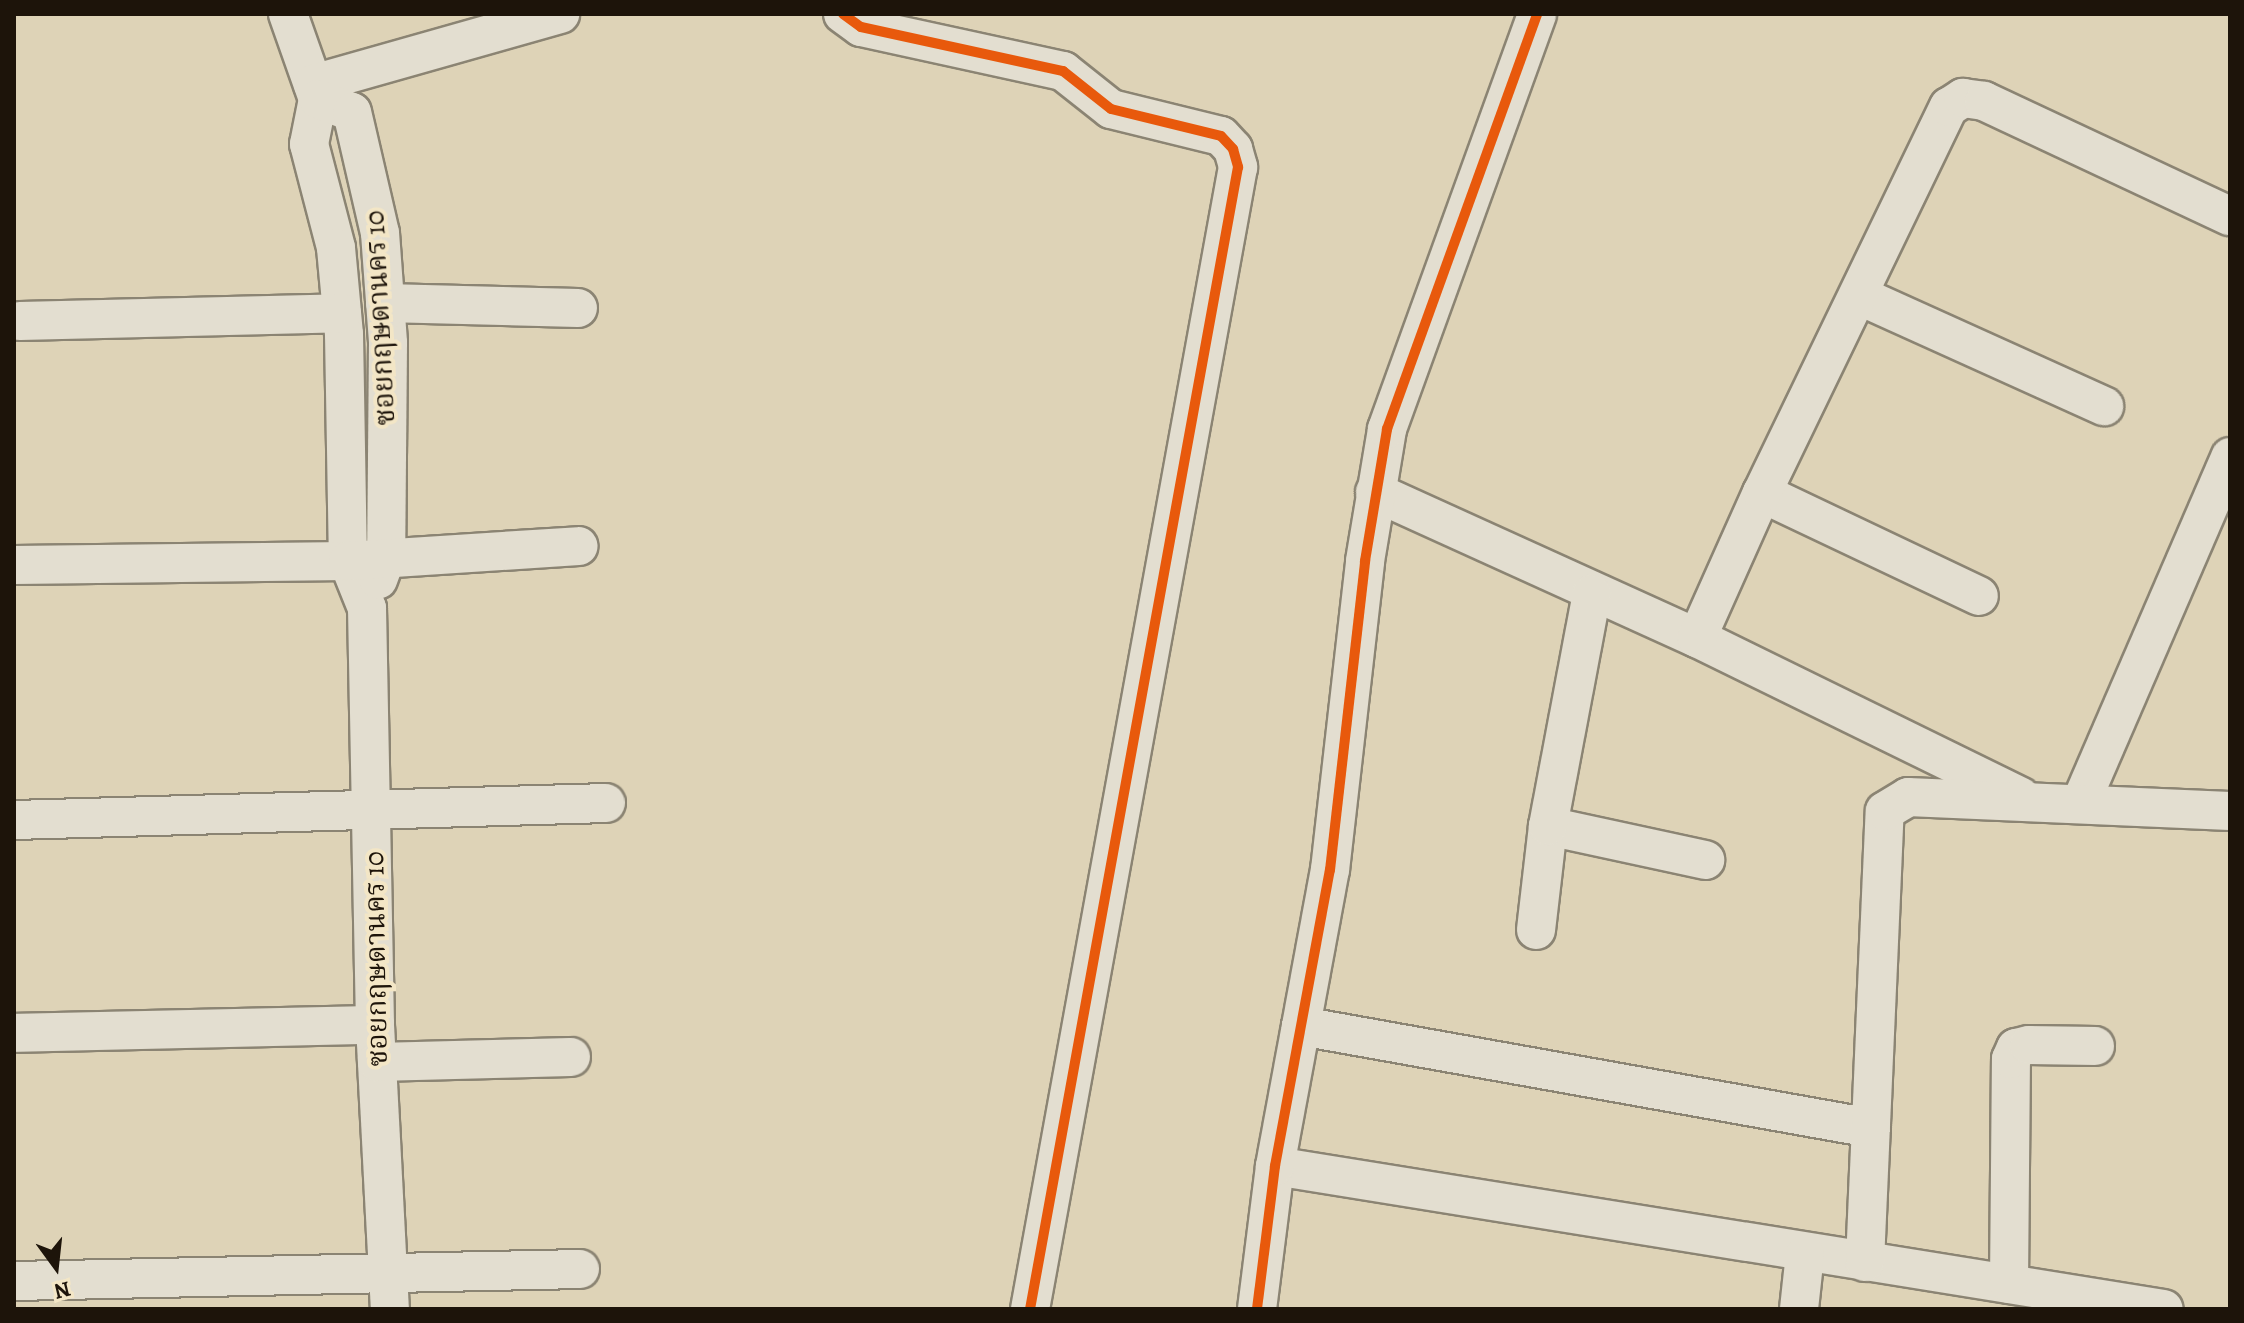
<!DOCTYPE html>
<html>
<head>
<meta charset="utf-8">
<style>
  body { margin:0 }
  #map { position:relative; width:2244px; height:1323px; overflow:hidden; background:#ded3b7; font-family:Alegreya,"Noto Serif Thai",serif }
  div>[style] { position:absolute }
  .roads { filter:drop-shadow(2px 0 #8b8473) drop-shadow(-2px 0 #8b8473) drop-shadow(0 2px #8b8473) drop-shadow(0 -2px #8b8473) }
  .street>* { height:38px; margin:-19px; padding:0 19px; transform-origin:19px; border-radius:19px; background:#e3ded0 }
  .cycleway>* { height:10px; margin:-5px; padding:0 5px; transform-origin:5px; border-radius:5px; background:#e8590c }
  span { translate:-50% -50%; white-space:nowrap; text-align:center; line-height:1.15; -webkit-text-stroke:8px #f3e6c6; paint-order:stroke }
  .street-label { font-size:28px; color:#1d140a }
  .frame { position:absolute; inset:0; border:16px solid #1d140a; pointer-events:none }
  .north { position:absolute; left:16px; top:1227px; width:80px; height:80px; -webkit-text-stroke:6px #f3e6c6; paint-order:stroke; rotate:165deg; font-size:22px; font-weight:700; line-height:32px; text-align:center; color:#1d140a }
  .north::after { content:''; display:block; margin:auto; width:28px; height:36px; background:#1d140a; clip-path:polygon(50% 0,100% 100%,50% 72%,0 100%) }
</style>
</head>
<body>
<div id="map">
  <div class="roads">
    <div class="street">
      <div style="left:288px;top:14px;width:90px;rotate:70.6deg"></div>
      <div style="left:318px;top:99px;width:46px;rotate:101.3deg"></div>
      <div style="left:309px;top:144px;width:107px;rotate:75.4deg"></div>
      <div style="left:336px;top:248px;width:86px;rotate:84.7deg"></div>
      <div style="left:344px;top:334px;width:227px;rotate:89deg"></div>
      <div style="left:348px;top:561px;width:51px;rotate:68deg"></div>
      <div style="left:367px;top:608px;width:417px;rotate:88.9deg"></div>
      <div style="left:375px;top:1025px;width:284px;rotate:87deg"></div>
      <div style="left:843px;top:14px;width:22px;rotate:36deg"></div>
      <div style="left:861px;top:27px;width:207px;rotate:12.3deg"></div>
      <div style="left:1063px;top:71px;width:61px;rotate:38.4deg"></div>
      <div style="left:1111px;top:109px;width:113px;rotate:13.8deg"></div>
      <div style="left:1221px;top:136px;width:18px;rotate:47deg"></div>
      <div style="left:1233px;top:149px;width:19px;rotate:74deg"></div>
      <div style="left:1238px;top:167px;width:1161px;rotate:100.32deg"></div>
      <div style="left:313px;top:84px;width:257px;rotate:-15.8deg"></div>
      <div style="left:318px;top:99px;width:36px;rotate:21deg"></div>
      <div style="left:352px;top:112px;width:124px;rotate:77deg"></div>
      <div style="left:380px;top:233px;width:110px;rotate:85.8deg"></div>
      <div style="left:388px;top:343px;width:215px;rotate:90.5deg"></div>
      <div style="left:386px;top:558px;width:23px;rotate:110deg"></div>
      <div style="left:1860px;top:296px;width:268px;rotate:24.3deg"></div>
      <div style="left:385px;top:303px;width:193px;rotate:1.5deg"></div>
      <div style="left:20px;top:321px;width:322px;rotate:-1.4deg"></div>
      <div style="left:1375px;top:492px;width:354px;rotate:24.4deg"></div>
      <div style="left:1697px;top:638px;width:360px;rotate:26.1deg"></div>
      <div style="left:1762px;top:493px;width:240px;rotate:25.4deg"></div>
      <div style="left:14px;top:565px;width:334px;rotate:-0.7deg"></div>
      <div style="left:348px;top:561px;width:231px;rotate:-3.7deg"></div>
      <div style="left:1697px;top:638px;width:159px;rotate:-65.9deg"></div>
      <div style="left:1762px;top:493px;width:429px;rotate:-64.2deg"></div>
      <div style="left:1949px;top:107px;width:17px;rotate:-33deg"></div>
      <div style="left:1963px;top:98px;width:21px;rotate:8deg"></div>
      <div style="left:1984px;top:101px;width:272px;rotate:25.1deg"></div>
      <div style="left:2081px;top:802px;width:376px;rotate:-66.6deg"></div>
      <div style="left:14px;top:820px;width:592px;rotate:-1.64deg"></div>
      <div style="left:1548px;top:826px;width:161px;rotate:12.2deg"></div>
      <div style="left:1536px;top:930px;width:105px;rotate:-83.4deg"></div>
      <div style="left:1548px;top:826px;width:236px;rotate:-79.3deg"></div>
      <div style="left:1301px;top:1026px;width:579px;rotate:10.15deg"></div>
      <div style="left:14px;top:1033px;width:361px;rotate:-1.3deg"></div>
      <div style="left:377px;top:1062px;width:194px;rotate:-1.5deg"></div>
      <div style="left:1275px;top:1166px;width:900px;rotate:9.14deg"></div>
      <div style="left:1865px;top:1262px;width:451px;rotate:-87.5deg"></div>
      <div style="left:1885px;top:811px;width:27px;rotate:-31deg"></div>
      <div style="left:1908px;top:797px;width:322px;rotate:2.5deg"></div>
      <div style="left:14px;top:1281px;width:566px;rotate:-1.21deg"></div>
      <div style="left:2009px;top:1284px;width:225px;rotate:-89.5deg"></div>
      <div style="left:2011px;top:1059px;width:12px;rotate:-66deg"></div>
      <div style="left:2016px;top:1048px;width:13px;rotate:-13deg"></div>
      <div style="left:2029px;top:1045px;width:66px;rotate:0.9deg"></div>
      <div style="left:1257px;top:1309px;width:144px;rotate:-82.8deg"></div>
      <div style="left:1275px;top:1166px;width:301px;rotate:-79.5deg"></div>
      <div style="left:1330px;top:870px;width:311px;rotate:-83.5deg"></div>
      <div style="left:1365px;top:561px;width:134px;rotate:-80.5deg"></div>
      <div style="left:1387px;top:429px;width:441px;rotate:-70.1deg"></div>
      <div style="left:1799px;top:1309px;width:55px;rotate:-83.8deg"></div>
    </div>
  </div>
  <div class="cycleway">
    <div style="left:843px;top:14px;width:22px;rotate:36deg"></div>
    <div style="left:861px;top:27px;width:207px;rotate:12.3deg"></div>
    <div style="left:1063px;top:71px;width:61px;rotate:38.4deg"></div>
    <div style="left:1111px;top:109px;width:113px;rotate:13.8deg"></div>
    <div style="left:1221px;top:136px;width:18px;rotate:47deg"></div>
    <div style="left:1233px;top:149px;width:19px;rotate:74deg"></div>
    <div style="left:1238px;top:167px;width:1161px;rotate:100.32deg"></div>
    <div style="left:1257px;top:1309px;width:144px;rotate:-82.8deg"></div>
    <div style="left:1275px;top:1166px;width:301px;rotate:-79.5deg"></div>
    <div style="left:1330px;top:870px;width:311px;rotate:-83.5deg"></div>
    <div style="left:1365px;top:561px;width:134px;rotate:-80.5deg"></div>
    <div style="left:1387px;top:429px;width:441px;rotate:-70.1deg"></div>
  </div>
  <div class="street-label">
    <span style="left:380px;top:318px;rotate:-93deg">ซอยกฤษดานคร 10</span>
    <span style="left:376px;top:959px;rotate:-91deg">ซอยกฤษดานคร 10</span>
  </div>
  <div class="frame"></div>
  <div class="north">N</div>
</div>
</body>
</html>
